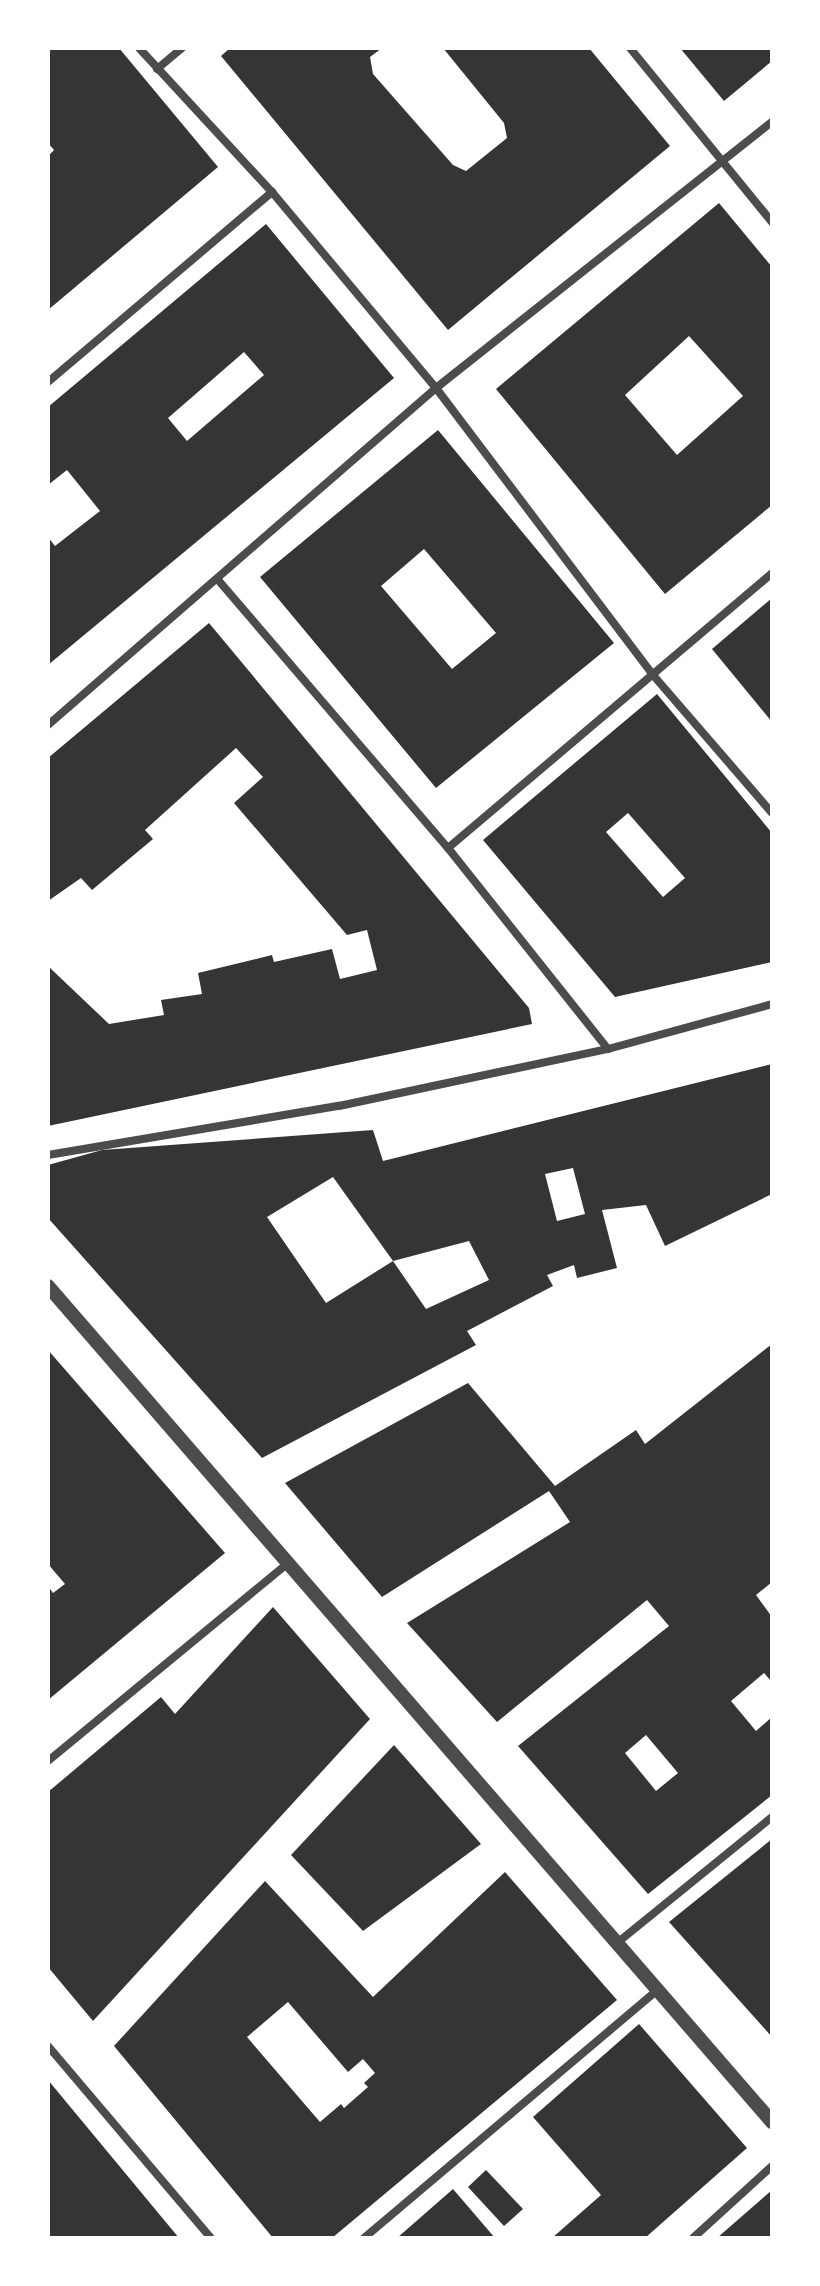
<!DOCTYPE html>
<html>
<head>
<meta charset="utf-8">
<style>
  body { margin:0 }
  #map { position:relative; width:820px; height:2286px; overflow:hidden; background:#fff; font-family:Jost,sans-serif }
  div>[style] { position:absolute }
  .building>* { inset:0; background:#353535 }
  .minor>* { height:8px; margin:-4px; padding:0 4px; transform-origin:4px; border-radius:4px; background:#4c4c4c }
  .tertiary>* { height:14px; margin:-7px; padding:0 7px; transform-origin:7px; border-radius:7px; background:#4c4c4c }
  span { translate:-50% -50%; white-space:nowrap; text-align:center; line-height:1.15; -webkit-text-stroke:8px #fff; paint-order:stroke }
  .frame { position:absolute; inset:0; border:50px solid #fff; pointer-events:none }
</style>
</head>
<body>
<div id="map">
  <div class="building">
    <div style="clip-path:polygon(48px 48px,119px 48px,218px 167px,48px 310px,48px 156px,54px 150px,48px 143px)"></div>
    <div style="clip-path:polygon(230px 48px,382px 48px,370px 57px,373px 74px,453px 165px,466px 171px,507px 138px,504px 123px,443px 48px,589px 48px,670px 146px,448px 330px,221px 56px)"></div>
    <div style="clip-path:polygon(680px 48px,772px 48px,772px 61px,724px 101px)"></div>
    <div style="clip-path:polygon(evenodd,719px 203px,772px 267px,772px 505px,665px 594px,496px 389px,719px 203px,689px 336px,743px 396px,677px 455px,625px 395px,689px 336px)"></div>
    <div style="clip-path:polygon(evenodd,266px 224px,394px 378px,48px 665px,48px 537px,55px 546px,100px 511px,67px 470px,48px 485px,48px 407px,266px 224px,244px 352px,264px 375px,187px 441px,168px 418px,244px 352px)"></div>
    <div style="clip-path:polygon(evenodd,438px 430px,614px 643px,436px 788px,260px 577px,438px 430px,424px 549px,496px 633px,452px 669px,381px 586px,424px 549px)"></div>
    <div style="clip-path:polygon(772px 598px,772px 722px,712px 649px)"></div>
    <div style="clip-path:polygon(209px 623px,529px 1008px,532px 1024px,48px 1126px,48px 966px,109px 1024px,164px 1015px,161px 1000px,202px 994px,198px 973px,272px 955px,274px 962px,332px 949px,340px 979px,377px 970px,367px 930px,347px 935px,234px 803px,263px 777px,236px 748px,145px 830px,153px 839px,92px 890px,81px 878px,48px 901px,48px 758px)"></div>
    <div style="clip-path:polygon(evenodd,657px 694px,772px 833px,772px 962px,615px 997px,483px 840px,657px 694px,628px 813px,685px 878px,663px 897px,606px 832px,628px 813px)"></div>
    <div style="clip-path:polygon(evenodd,772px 1064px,772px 1194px,665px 1246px,646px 1205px,602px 1210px,617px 1268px,577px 1278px,574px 1265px,547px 1275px,553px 1286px,467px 1331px,476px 1345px,262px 1458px,48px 1218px,48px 1165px,102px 1150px,373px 1130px,383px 1161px,772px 1064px,573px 1168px,585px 1214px,557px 1221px,545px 1174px,573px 1168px,772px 1064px,333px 1177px,393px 1261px,469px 1241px,489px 1280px,426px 1309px,393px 1261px,326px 1303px,267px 1217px,333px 1177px)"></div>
    <div style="clip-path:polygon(evenodd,772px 1344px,772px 1582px,756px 1595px,772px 1617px,772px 1682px,764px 1673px,731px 1701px,756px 1731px,772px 1717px,772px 1795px,648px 1894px,518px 1746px,669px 1626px,647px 1600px,497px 1722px,407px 1623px,570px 1522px,549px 1491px,382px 1597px,285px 1483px,468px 1383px,555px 1486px,636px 1430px,645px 1444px,772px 1344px,646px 1735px,678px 1773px,656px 1791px,625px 1753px,646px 1735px)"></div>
    <div style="clip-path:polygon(48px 1350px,225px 1553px,48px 1700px,48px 1586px,53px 1593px,65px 1584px,48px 1564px)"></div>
    <div style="clip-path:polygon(273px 1607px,370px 1719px,93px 2021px,48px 1967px,48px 1792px,161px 1697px,175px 1714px)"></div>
    <div style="clip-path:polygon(394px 1745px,481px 1844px,363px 1931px,291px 1855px)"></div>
    <div style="clip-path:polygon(772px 1839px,772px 2037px,669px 1922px)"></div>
    <div style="clip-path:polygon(evenodd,505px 1872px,617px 2000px,332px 2238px,273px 2238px,114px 2046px,265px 1881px,373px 1997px,505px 1872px,288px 2002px,348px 2072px,363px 2059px,375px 2073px,364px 2083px,368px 2087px,344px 2108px,341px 2104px,320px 2122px,247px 2037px,288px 2002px)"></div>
    <div style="clip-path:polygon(639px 2024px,747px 2148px,645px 2238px,552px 2238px,601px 2195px,533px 2117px)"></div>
    <div style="clip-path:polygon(48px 2080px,179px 2238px,48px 2238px)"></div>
    <div style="clip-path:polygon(486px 2170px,523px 2209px,504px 2226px,468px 2187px)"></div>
    <div style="clip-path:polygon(453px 2189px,495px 2238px,397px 2238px)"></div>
    <div style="clip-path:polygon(772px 2190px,772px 2238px,717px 2238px)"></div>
  </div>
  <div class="minor">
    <div style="left:139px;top:48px;width:196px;rotate:47.3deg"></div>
    <div style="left:272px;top:192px;width:256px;rotate:50.1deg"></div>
    <div style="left:436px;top:388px;width:360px;rotate:52.9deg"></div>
    <div style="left:653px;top:675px;width:182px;rotate:49.2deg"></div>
    <div style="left:630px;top:48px;width:225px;rotate:50.8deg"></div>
    <div style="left:157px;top:69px;width:33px;rotate:-40deg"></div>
    <div style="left:48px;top:382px;width:294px;rotate:-40.3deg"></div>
    <div style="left:219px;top:581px;width:352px;rotate:49.4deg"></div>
    <div style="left:448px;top:848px;width:257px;rotate:51.5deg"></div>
    <div style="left:48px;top:725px;width:514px;rotate:-40.98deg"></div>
    <div style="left:436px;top:388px;width:429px;rotate:-38.4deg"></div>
    <div style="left:448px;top:848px;width:425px;rotate:-40.3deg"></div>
    <div style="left:48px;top:1155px;width:295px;rotate:-9.6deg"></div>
    <div style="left:339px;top:1106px;width:275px;rotate:-12deg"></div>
    <div style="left:608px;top:1049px;width:170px;rotate:-15.3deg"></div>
    <div style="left:48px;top:1761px;width:313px;rotate:-39.5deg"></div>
    <div style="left:617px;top:1943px;width:200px;rotate:-39.1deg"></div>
    <div style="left:48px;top:2046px;width:252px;rotate:49.7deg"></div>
    <div style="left:364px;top:2238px;width:384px;rotate:-40.2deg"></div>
    <div style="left:693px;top:2238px;width:107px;rotate:-42.3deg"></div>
  </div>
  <div class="tertiary">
    <div style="left:48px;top:1286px;width:1106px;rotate:49.11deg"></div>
  </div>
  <div class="frame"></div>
</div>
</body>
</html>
